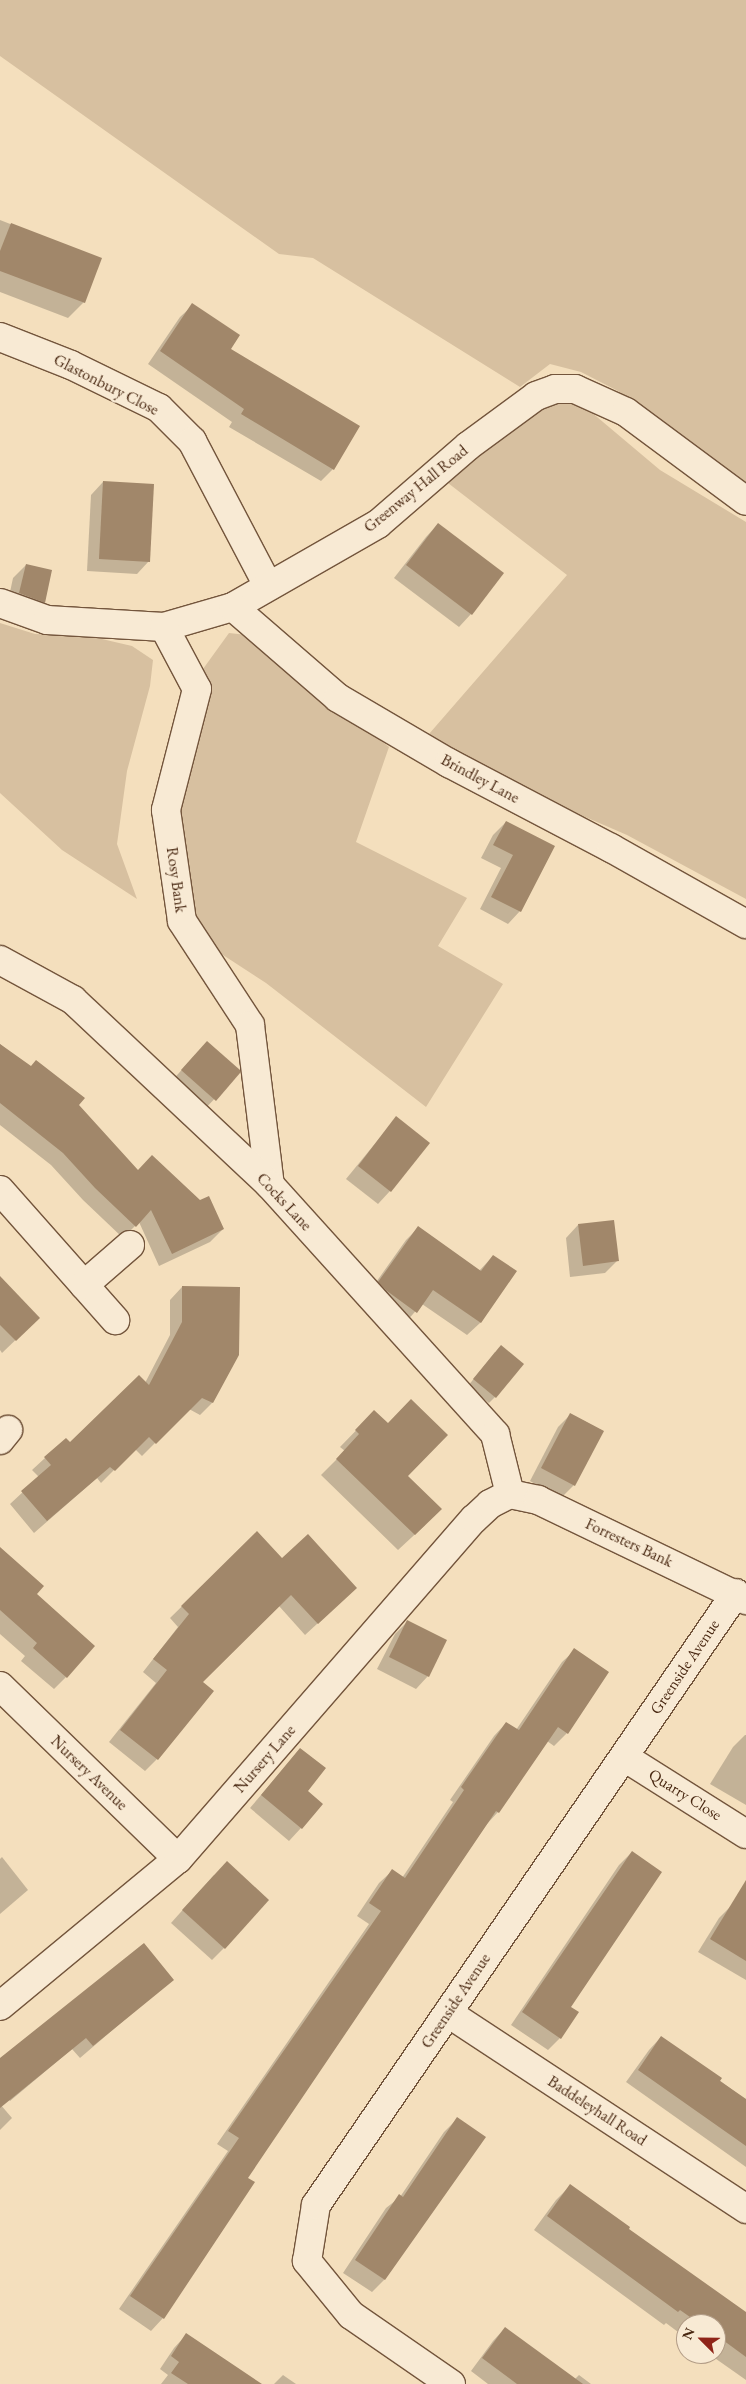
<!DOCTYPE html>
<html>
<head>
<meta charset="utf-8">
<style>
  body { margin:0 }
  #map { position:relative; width:746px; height:2384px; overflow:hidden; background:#f4dfbd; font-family:"EB Garamond",serif }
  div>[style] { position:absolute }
  .green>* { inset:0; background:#d7c0a0 }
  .shadow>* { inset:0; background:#0003 }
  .building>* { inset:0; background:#a1876a }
  .roads { filter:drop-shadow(1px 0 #73553c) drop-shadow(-1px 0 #73553c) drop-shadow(0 1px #73553c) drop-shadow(0 -1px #73553c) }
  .street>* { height:28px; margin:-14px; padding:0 14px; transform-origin:14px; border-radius:14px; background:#f8ead4 }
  span { translate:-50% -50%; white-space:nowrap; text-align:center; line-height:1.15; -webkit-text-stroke:5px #f8ead4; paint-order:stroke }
  .street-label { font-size:16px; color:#482711 }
  .north { position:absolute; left:676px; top:2314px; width:50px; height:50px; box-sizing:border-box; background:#f8ead4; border:1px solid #b29c86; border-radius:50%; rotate:293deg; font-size:14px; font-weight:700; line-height:20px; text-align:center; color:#482711 }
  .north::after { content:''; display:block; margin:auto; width:18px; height:22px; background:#8f2418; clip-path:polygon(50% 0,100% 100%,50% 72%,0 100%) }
</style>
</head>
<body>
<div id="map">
  <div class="green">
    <div style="clip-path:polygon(0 0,746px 0,746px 484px,618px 391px,581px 372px,550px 364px,520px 387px,313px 258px,279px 254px,0 56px)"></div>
    <div style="clip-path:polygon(559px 398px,584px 406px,660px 470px,746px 522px,746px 899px,627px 835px,523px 790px,429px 734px,567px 575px,448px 483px,536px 409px)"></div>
    <div style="clip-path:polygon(0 623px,35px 634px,89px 636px,132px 646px,153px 660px,150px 686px,127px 771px,117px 844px,137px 899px,62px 850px,0 793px)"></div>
    <div style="clip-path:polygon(229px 633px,247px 635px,389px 747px,356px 842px,467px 898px,438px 946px,503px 984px,426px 1107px,266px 983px,203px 942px,186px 870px,179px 798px,203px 716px,203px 669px)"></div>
  </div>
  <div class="shadow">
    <div style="clip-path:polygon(0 220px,100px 259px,84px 302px,68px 318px,0 292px)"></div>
    <div style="clip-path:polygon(193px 305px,333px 469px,321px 481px,229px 427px,232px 422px,148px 364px,180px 317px)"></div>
    <div style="clip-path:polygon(103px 482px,149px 561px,137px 574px,87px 571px,91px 495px)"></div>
    <div style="clip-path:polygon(438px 524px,471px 614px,459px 627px,394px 578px,426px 537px)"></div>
    <div style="clip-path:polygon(26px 565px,44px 602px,31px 614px,7px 606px,13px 578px)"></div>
    <div style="clip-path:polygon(506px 822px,553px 847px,520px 911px,508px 924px,480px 909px,501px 868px,481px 858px,493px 835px)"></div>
    <div style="clip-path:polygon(0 1044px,77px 1106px,138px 1171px,223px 1229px,210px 1242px,159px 1266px,139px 1222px,123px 1238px,83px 1200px,51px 1165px,0 1125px)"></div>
    <div style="clip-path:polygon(195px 1055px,239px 1073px,202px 1112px,170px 1083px)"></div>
    <div style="clip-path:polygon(396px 1118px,390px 1191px,378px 1204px,346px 1179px)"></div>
    <div style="clip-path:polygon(578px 1225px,618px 1260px,605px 1273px,570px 1277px,566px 1238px)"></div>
    <div style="clip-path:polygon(418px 1228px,479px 1271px,493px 1256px,515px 1272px,480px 1323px,467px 1335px,422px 1304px,404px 1324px,367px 1295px,406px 1240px)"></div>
    <div style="clip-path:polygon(0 1277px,26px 1330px,2px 1353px,0 1350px)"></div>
    <div style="clip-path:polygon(182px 1287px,238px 1355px,212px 1403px,200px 1415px,189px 1409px,142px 1456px,135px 1449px,101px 1483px,97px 1478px,34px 1533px,10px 1504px,39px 1477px,32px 1470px,45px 1458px,70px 1444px,145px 1383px,170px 1335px,170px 1300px)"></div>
    <div style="clip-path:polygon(495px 1352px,495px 1397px,489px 1403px,468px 1386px)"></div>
    <div style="clip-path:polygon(374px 1412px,406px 1476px,425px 1525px,398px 1550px,321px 1475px,345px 1451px,340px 1447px)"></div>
    <div style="clip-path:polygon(571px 1414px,603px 1431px,574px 1485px,561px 1498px,530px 1481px,558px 1427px)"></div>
    <div style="clip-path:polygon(257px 1533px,281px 1560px,343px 1600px,305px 1635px,279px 1606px,201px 1682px,157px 1759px,145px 1771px,109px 1742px,156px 1683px,143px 1672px,178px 1627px,170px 1618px)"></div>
    <div style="clip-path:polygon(0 1548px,35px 1594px,66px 1677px,54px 1689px,21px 1661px,25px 1656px,0 1634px)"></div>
    <div style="clip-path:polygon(407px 1622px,428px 1676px,416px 1689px,377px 1669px,395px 1634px)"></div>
    <div style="clip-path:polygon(575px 1650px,567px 1733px,554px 1746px,547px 1741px,498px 1812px,486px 1825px,246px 2178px,163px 2318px,151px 2331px,119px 2309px,228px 2151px,217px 2144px,369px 1924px,357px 1916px,379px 1883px,392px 1871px,402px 1878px,453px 1802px,450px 1800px,494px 1736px,506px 1723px,516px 1730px,562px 1662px)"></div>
    <div style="clip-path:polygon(745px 1735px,746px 1735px,746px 1805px,710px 1784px,733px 1747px)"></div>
    <div style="clip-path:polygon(300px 1749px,306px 1791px,301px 1828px,289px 1841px,250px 1808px)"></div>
    <div style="clip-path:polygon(632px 1852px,569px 2007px,560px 2038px,548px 2050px,511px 2025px,619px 1865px)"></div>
    <div style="clip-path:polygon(2px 1857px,28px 1890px,0 1914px,0 1859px)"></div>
    <div style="clip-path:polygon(214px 1875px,224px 1948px,212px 1960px,171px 1923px)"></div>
    <div style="clip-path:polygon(731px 1906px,746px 1915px,746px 1980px,698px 1952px,719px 1918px)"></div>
    <div style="clip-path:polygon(172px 1979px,80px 2058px,72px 2049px,10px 2101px,0 2089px,0 2060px)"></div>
    <div style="clip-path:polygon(661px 2037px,746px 2100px,746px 2167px,626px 2082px,649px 2050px)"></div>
    <div style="clip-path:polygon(0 2104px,12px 2118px,0 2130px)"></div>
    <div style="clip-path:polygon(457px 2119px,484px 2137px,384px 2280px,372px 2292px,343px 2273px,386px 2208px,400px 2197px,444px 2132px)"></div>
    <div style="clip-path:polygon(570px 2186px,627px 2230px,746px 2314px,746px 2380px,709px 2354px,716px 2354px,716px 2324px,686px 2324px,686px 2338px,666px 2323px,664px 2325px,534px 2230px,556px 2200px)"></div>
    <div style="clip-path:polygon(505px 2328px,575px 2379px,579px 2375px,591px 2384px,488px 2384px,471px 2371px,493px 2341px)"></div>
    <div style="clip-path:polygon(186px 2335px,247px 2384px,161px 2384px,168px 2375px,160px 2369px,174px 2348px)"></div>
    <div style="clip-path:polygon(283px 2375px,296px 2384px,274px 2384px)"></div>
  </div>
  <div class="building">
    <div style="clip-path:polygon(11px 223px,102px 258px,85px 303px,0 271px,0 251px)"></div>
    <div style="clip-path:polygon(192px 303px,240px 335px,231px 349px,360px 426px,334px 470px,241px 414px,244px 409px,160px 351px)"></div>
    <div style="clip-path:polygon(103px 481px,154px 484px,150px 562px,99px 559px)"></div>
    <div style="clip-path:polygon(438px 523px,504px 573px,472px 615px,406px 565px)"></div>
    <div style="clip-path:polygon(26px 564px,52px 570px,45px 603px,19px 593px)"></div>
    <div style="clip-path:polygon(506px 821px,555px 846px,521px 912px,491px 897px,513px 855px,493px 845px)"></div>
    <div style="clip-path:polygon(207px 1041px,240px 1070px,240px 1073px,216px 1101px,181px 1070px)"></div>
    <div style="clip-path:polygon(0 1044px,31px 1066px,36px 1060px,85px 1098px,79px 1105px,138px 1170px,152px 1155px,200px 1200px,209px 1196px,224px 1229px,172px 1254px,151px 1210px,136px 1227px,95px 1188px,63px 1153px,0 1103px)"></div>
    <div style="clip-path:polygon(396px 1116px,430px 1143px,391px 1192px,358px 1166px)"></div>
    <div style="clip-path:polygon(614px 1220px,619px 1261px,583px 1266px,578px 1224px)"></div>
    <div style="clip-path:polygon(418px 1226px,481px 1271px,493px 1255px,517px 1271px,481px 1323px,433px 1290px,417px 1313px,387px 1291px,378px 1282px)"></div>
    <div style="clip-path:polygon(0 1276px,40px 1318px,16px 1341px,0 1325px)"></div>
    <div style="clip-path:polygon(182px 1286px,240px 1287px,239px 1355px,213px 1403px,202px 1398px,156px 1444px,149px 1437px,115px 1471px,110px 1467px,47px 1521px,21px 1491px,51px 1465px,44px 1457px,66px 1438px,70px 1442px,139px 1375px,149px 1385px,182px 1322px)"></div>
    <div style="clip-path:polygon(501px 1345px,524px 1364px,496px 1398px,473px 1379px)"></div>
    <div style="clip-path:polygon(411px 1399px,448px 1435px,408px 1476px,442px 1509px,415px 1535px,336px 1459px,359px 1434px,355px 1430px,374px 1410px,388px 1423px)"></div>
    <div style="clip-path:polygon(570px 1413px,604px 1431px,575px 1486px,541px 1468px)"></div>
    <div style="clip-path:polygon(257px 1531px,282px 1558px,308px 1534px,357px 1588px,318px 1624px,291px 1595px,203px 1682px,214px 1691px,158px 1760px,120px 1730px,167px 1670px,153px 1659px,189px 1614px,181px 1606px)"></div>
    <div style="clip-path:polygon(0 1547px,44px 1586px,37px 1594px,95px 1646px,67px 1678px,33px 1648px,37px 1643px,0 1610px)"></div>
    <div style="clip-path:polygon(407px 1620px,447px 1640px,429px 1677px,389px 1657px)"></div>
    <div style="clip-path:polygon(574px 1648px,609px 1672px,568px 1734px,558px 1727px,499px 1813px,496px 1811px,248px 2178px,255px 2182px,164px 2319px,130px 2296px,239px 2138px,228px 2131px,381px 1911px,369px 1903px,392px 1869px,405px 1878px,464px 1790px,461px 1787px,506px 1722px,519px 1730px)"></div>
    <div style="clip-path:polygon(300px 1748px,326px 1768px,308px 1791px,323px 1804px,302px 1829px,261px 1795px)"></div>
    <div style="clip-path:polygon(632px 1851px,662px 1872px,571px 2007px,579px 2012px,561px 2039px,522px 2012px)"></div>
    <div style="clip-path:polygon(227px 1861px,269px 1900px,225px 1949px,182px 1910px)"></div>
    <div style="clip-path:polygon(746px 1880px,746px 1961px,710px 1939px)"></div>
    <div style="clip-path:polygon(144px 1943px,174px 1980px,93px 2046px,86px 2038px,0 2108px,0 2058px)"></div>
    <div style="clip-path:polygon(661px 2036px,722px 2078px,720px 2081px,746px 2099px,746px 2146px,638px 2070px)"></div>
    <div style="clip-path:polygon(457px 2117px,486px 2137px,385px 2280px,355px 2260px,399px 2194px,403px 2197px)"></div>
    <div style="clip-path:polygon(570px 2184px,630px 2227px,629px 2229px,746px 2312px,746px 2357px,716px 2335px,716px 2324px,700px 2324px,680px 2310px,678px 2312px,547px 2216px)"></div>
    <div style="clip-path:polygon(505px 2327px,583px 2384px,517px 2384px,482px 2358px)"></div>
    <div style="clip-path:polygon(186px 2333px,262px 2384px,188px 2384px,171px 2373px,179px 2362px,171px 2356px)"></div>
  </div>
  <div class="roads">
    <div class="street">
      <div style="left:0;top:337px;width:76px;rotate:21.5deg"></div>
      <div style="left:71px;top:365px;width:98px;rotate:26deg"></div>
      <div style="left:159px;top:408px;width:47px;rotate:45deg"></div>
      <div style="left:192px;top:441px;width:164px;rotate:62.3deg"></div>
      <div style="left:0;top:603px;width:50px;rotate:19.9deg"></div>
      <div style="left:47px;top:620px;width:117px;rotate:3.4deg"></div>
      <div style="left:164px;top:627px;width:72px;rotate:-16.2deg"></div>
      <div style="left:233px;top:607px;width:167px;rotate:-29.8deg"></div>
      <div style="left:378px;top:524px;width:119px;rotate:-40.9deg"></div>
      <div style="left:468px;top:446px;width:84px;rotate:-36.3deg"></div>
      <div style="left:536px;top:396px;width:20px;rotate:-20deg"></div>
      <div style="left:555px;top:389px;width:20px"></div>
      <div style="left:575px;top:389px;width:56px;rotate:24.3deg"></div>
      <div style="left:626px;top:412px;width:149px;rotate:36.6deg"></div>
      <div style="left:233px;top:607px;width:139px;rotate:40.9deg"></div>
      <div style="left:338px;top:698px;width:129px;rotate:30.4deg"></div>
      <div style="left:449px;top:763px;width:183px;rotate:27.7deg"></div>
      <div style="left:611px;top:848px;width:155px;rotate:29.4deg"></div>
      <div style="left:164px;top:627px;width:70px;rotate:62deg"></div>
      <div style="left:197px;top:689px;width:125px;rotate:104.4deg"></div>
      <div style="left:166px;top:810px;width:112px;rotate:81.8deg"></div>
      <div style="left:182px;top:921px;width:124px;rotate:56.8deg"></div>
      <div style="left:250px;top:1025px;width:161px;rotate:82.9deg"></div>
      <div style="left:0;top:960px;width:83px;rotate:28.7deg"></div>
      <div style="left:73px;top:1000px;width:270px;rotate:43.2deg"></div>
      <div style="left:270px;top:1185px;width:336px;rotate:47.9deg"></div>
      <div style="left:495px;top:1434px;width:62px;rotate:76deg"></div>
      <div style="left:0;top:1190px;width:174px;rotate:48.5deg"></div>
      <div style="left:84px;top:1285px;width:61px;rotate:-41deg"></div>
      <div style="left:0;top:1440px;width:13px;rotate:-51deg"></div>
      <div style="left:510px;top:1494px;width:29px;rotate:12deg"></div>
      <div style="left:538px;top:1500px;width:231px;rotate:25.7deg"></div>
      <div style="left:0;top:1686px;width:248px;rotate:44.2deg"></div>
      <div style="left:624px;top:1757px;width:144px;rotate:32.3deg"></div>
      <div style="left:0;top:2006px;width:231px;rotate:-39.6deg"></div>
      <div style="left:178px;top:1859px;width:451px;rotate:-49deg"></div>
      <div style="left:474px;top:1519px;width:22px;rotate:-43deg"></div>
      <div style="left:490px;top:1504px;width:22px;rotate:-27deg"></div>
      <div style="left:448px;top:2013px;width:357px;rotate:33.3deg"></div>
      <div style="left:451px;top:2384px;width:121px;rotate:-145.4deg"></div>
      <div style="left:351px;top:2315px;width:70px;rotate:-129.2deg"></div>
      <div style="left:307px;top:2261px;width:57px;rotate:-80.9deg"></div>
      <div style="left:316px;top:2205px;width:742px;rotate:-55.54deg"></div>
    </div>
  </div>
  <div class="street-label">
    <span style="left:106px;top:385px;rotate:27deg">Glastonbury Close</span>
    <span style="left:416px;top:489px;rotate:-39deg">Greenway Hall Road</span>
    <span style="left:480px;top:779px;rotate:28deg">Brindley Lane</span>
    <span style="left:176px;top:880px;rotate:82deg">Rosy Bank</span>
    <span style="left:284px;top:1202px;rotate:47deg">Cocks Lane</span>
    <span style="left:629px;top:1543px;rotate:25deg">Forresters Bank</span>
    <span style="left:685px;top:1667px;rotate:-56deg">Greenside Avenue</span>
    <span style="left:265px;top:1759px;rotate:-49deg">Nursery Lane</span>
    <span style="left:89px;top:1773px;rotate:44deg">Nursery Avenue</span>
    <span style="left:685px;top:1795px;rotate:32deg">Quarry Close</span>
    <span style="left:456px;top:2001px;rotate:-56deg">Greenside Avenue</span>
    <span style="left:597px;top:2111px;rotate:33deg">Baddeleyhall Road</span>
  </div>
  <div class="north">N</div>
</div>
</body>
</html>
